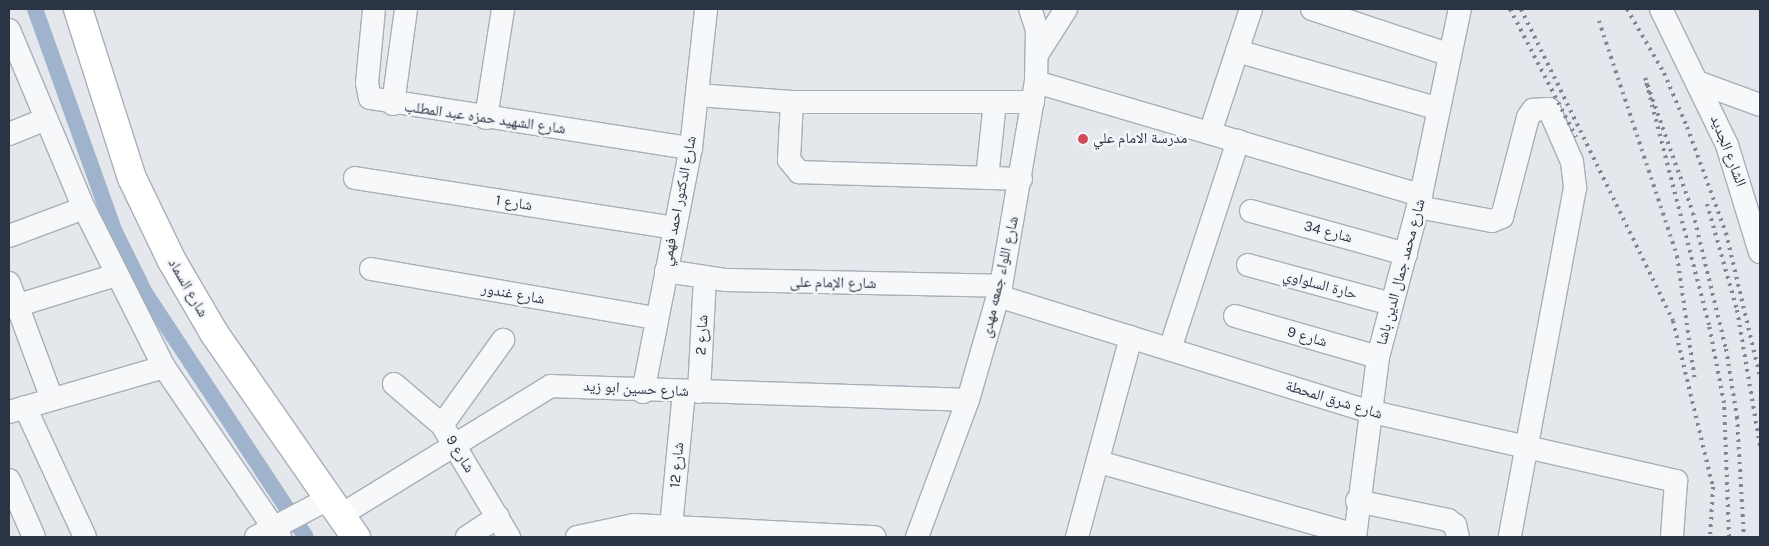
<!DOCTYPE html>
<html>
<head>
<meta charset="utf-8">
<style>
  body { margin:0 }
  #map { position:relative; width:1769px; height:546px; overflow:hidden; background:#e4e7ec; font-family:Karla,"Noto Naskh Arabic",sans-serif }
  div>[style] { position:absolute }
  .canal>* { height:16px; margin:-8px; padding:0 8px; transform-origin:8px; border-radius:8px; background:#9fb4cc }
  .roads { filter:drop-shadow(1px 0 #a9aeb7) drop-shadow(-1px 0 #a9aeb7) drop-shadow(0 1px #a9aeb7) drop-shadow(0 -1px #a9aeb7) }
  .minor>* { height:22px; margin:-11px; padding:0 11px; transform-origin:11px; border-radius:11px; background:#f7f8fa }
  .highway>* { height:28px; margin:-14px; padding:0 14px; transform-origin:14px; border-radius:14px; background:#fff }
  .rail>* { height:4px; margin-top:-2px; transform-origin:0; background:repeating-linear-gradient(90deg,#7d8696 0 2.5px,transparent 0 7.5px) }
  .dots>* { width:14px; height:14px; translate:-50% -50%; box-sizing:border-box; border:2px solid #f4f6f9; border-radius:50% }
  span { translate:-50% -50%; white-space:nowrap; text-align:center; line-height:1.15; -webkit-text-stroke:5px #f4f6f9; paint-order:stroke }
  .street-label { font-size:15px; color:#2b3445 }
  .poi-label { font-size:15px; color:#2b3445 }
  .left { translate:0 -50%; text-align:left }
  .frame { position:absolute; inset:0; border:10px solid #2b3445; pointer-events:none }
</style>
</head>
<body>
<div id="map">
  <div class="canal">
    <div style="left:35px;top:9px;width:235px;rotate:70.3deg"></div>
    <div style="left:114px;top:230px;width:70px;rotate:63.8deg"></div>
    <div style="left:145px;top:293px;width:292px;rotate:56.6deg"></div>
  </div>
  <div class="roads">
    <div class="minor">
      <div style="left:374px;top:9px;width:74px;rotate:95.4deg"></div>
      <div style="left:367px;top:83px;width:15px;rotate:79deg"></div>
      <div style="left:370px;top:98px;width:325px;rotate:8.9deg"></div>
      <div style="left:1312px;top:9px;width:145px;rotate:18.4deg"></div>
      <div style="left:1661px;top:9px;width:151px;rotate:64.1deg"></div>
      <div style="left:1727px;top:145px;width:112px;rotate:72.9deg"></div>
      <div style="left:9px;top:30px;width:193px;rotate:67.2deg"></div>
      <div style="left:84px;top:208px;width:178px;rotate:63.3deg"></div>
      <div style="left:164px;top:367px;width:206px;rotate:55.7deg"></div>
      <div style="left:1237px;top:51px;width:210px;rotate:16deg"></div>
      <div style="left:1038px;top:53px;width:52px;rotate:-57.5deg"></div>
      <div style="left:1036px;top:82px;width:401px;rotate:16.4deg"></div>
      <div style="left:1700px;top:83px;width:64px;rotate:20.1deg"></div>
      <div style="left:697px;top:95px;width:95px;rotate:4.2deg"></div>
      <div style="left:792px;top:102px;width:241px"></div>
      <div style="left:792px;top:102px;width:58px;rotate:93deg"></div>
      <div style="left:789px;top:160px;width:16px;rotate:50deg"></div>
      <div style="left:799px;top:172px;width:222px;rotate:1.8deg"></div>
      <div style="left:393px;top:104px;width:96px;rotate:-82.2deg"></div>
      <div style="left:486px;top:118px;width:110px;rotate:-81.1deg"></div>
      <div style="left:1210px;top:133px;width:131px;rotate:-71.7deg"></div>
      <div style="left:9px;top:134px;width:38px;rotate:-22deg"></div>
      <div style="left:355px;top:178px;width:323px;rotate:8.9deg"></div>
      <div style="left:987px;top:178px;width:76px;rotate:-84deg"></div>
      <div style="left:1418px;top:207px;width:75px;rotate:10.7deg"></div>
      <div style="left:1492px;top:221px;width:11px;rotate:-22deg"></div>
      <div style="left:1502px;top:217px;width:103px;rotate:-75.4deg"></div>
      <div style="left:1528px;top:117px;width:9px;rotate:-54deg"></div>
      <div style="left:1533px;top:110px;width:16px;rotate:-4deg"></div>
      <div style="left:1549px;top:109px;width:58px;rotate:66.5deg"></div>
      <div style="left:1572px;top:162px;width:26px;rotate:83deg"></div>
      <div style="left:1575px;top:188px;width:355px;rotate:100.6deg"></div>
      <div style="left:1251px;top:211px;width:161px;rotate:15.5deg"></div>
      <div style="left:9px;top:236px;width:80px;rotate:-20.5deg"></div>
      <div style="left:1248px;top:265px;width:149px;rotate:15.2deg"></div>
      <div style="left:371px;top:269px;width:288px;rotate:9.8deg"></div>
      <div style="left:666px;top:271px;width:61px;rotate:8.5deg"></div>
      <div style="left:726px;top:280px;width:275px;rotate:1.2deg"></div>
      <div style="left:9px;top:283px;width:124px;rotate:69.7deg"></div>
      <div style="left:998px;top:296px;width:387px;rotate:17.3deg"></div>
      <div style="left:1368px;top:411px;width:316px;rotate:12.8deg"></div>
      <div style="left:1676px;top:481px;width:56px;rotate:94.1deg"></div>
      <div style="left:9px;top:308px;width:112px;rotate:-17.1deg"></div>
      <div style="left:1235px;top:316px;width:149px;rotate:16deg"></div>
      <div style="left:1170px;top:349px;width:219px;rotate:-71.9deg"></div>
      <div style="left:394px;top:384px;width:63px;rotate:40.5deg"></div>
      <div style="left:442px;top:425px;width:131px;rotate:59.1deg"></div>
      <div style="left:643px;top:392px;width:249px;rotate:-78.9deg"></div>
      <div style="left:691px;top:148px;width:140px;rotate:-83.8deg"></div>
      <div style="left:699px;top:392px;width:115px;rotate:-87deg"></div>
      <div style="left:25px;top:407px;width:143px;rotate:65.2deg"></div>
      <div style="left:9px;top:412px;width:161px;rotate:-16.2deg"></div>
      <div style="left:442px;top:425px;width:105px;rotate:-54.3deg"></div>
      <div style="left:1099px;top:462px;width:266px;rotate:15.9deg"></div>
      <div style="left:9px;top:480px;width:62px;rotate:66.3deg"></div>
      <div style="left:1357px;top:501px;width:93px;rotate:11.8deg"></div>
      <div style="left:1448px;top:520px;width:9px;rotate:36deg"></div>
      <div style="left:1455px;top:525px;width:12px;rotate:76deg"></div>
      <div style="left:341px;top:515px;width:246px;rotate:-31.6deg"></div>
      <div style="left:551px;top:386px;width:417px;rotate:1.9deg"></div>
      <div style="left:256px;top:537px;width:84px;rotate:-27.8deg"></div>
      <div style="left:467px;top:537px;width:37px;rotate:-33deg"></div>
      <div style="left:577px;top:537px;width:58px;rotate:-11.9deg"></div>
      <div style="left:634px;top:525px;width:241px;rotate:2.9deg"></div>
      <div style="left:670px;top:537px;width:146px;rotate:-84.5deg"></div>
      <div style="left:917px;top:537px;width:146px;rotate:-69.6deg"></div>
      <div style="left:968px;top:400px;width:119px;rotate:-73.9deg"></div>
      <div style="left:1001px;top:286px;width:207px;rotate:-80.3deg"></div>
      <div style="left:1036px;top:82px;width:52px;rotate:-88.9deg"></div>
      <div style="left:1037px;top:30px;width:22px;rotate:-108deg"></div>
      <div style="left:1077px;top:537px;width:207px;rotate:-74.9deg"></div>
      <div style="left:1355px;top:537px;width:181px;rotate:-82.7deg"></div>
      <div style="left:1378px;top:357px;width:168px;rotate:-75.1deg"></div>
      <div style="left:1421px;top:195px;width:190px;rotate:-78.2deg"></div>
    </div>
    <div class="highway">
      <div style="left:78px;top:9px;width:177px;rotate:72.3deg"></div>
      <div style="left:132px;top:178px;width:92px;rotate:64.3deg"></div>
      <div style="left:172px;top:261px;width:83px;rotate:59.7deg"></div>
      <div style="left:214px;top:333px;width:249px;rotate:55.2deg"></div>
    </div>
  </div>
  <div class="rail">
    <div style="left:1510px;top:9px;width:144px;rotate:62.7deg"></div>
    <div style="left:1521px;top:9px;width:347px;rotate:64deg"></div>
    <div style="left:1673px;top:321px;width:171px;rotate:76.5deg"></div>
    <div style="left:1713px;top:487px;width:50px;rotate:93.4deg"></div>
    <div style="left:1627px;top:9px;width:74px;rotate:60deg"></div>
    <div style="left:1664px;top:73px;width:59px;rotate:66.9deg"></div>
    <div style="left:1687px;top:127px;width:113px;rotate:69.8deg"></div>
    <div style="left:1726px;top:233px;width:148px;rotate:76.7deg"></div>
    <div style="left:1599px;top:21px;width:248px;rotate:71.6deg"></div>
    <div style="left:1677px;top:256px;width:126px;rotate:81.8deg"></div>
    <div style="left:1707px;top:204px;width:110px;rotate:74.2deg"></div>
    <div style="left:1737px;top:310px;width:138px;rotate:80.4deg"></div>
    <div style="left:1729px;top:537px;width:134px;rotate:-92.1deg"></div>
    <div style="left:1724px;top:403px;width:79px;rotate:-100.9deg"></div>
    <div style="left:1709px;top:325px;width:255px;rotate:-104.5deg"></div>
    <div style="left:1645px;top:78px;width:143px;rotate:70.4deg"></div>
    <div style="left:1693px;top:213px;width:140px;rotate:76.4deg"></div>
    <div style="left:1726px;top:349px;width:69px;rotate:80.8deg"></div>
    <div style="left:1737px;top:417px;width:120px;rotate:86.7deg"></div>
  </div>
  <div class="dots">
    <div style="left:1083px;top:139px;background:#d1495b"></div>
  </div>
  <div class="street-label">
    <span style="left:485px;top:118px;rotate:8deg">شارع الشهيد حمزه عبد المطلب</span>
    <span style="left:1728px;top:151px;rotate:69deg">الشارع الجديد</span>
    <span style="left:679px;top:201px;rotate:-79deg">شارع الدكتور احمد فهمي</span>
    <span style="left:514px;top:203px;rotate:9deg">شارع 1</span>
    <span style="left:1328px;top:232px;rotate:15deg">شارع 34</span>
    <span style="left:1401px;top:272px;rotate:-75deg">شارع محمد جمال الدين باشا</span>
    <span style="left:1000px;top:277px;rotate:-77deg">شارع اللواء جمعه مهدى</span>
    <span style="left:833px;top:283px;rotate:1deg">شارع الإمام على</span>
    <span style="left:1320px;top:285px;rotate:15deg">حارة السلواوي</span>
    <span style="left:188px;top:288px;rotate:60deg">شارع السماد</span>
    <span style="left:513px;top:294px;rotate:10deg">شارع غندور</span>
    <span style="left:702px;top:335px;rotate:-87deg">شارع 2</span>
    <span style="left:1307px;top:337px;rotate:16deg">شارع 9</span>
    <span style="left:636px;top:389px;rotate:3deg">شارع حسين ابو زيد</span>
    <span style="left:1334px;top:400px;rotate:17deg">شارع شرق المحطة</span>
    <span style="left:460px;top:454px;rotate:59deg">شارع 9</span>
    <span style="left:677px;top:465px;rotate:-85deg">شارع 12</span>
  </div>
  <div class="poi-label">
    <span class="left" style="left:1093px;top:139px">مدرسة الامام علي</span>
  </div>
  <div class="frame"></div>
</div>
</body>
</html>
